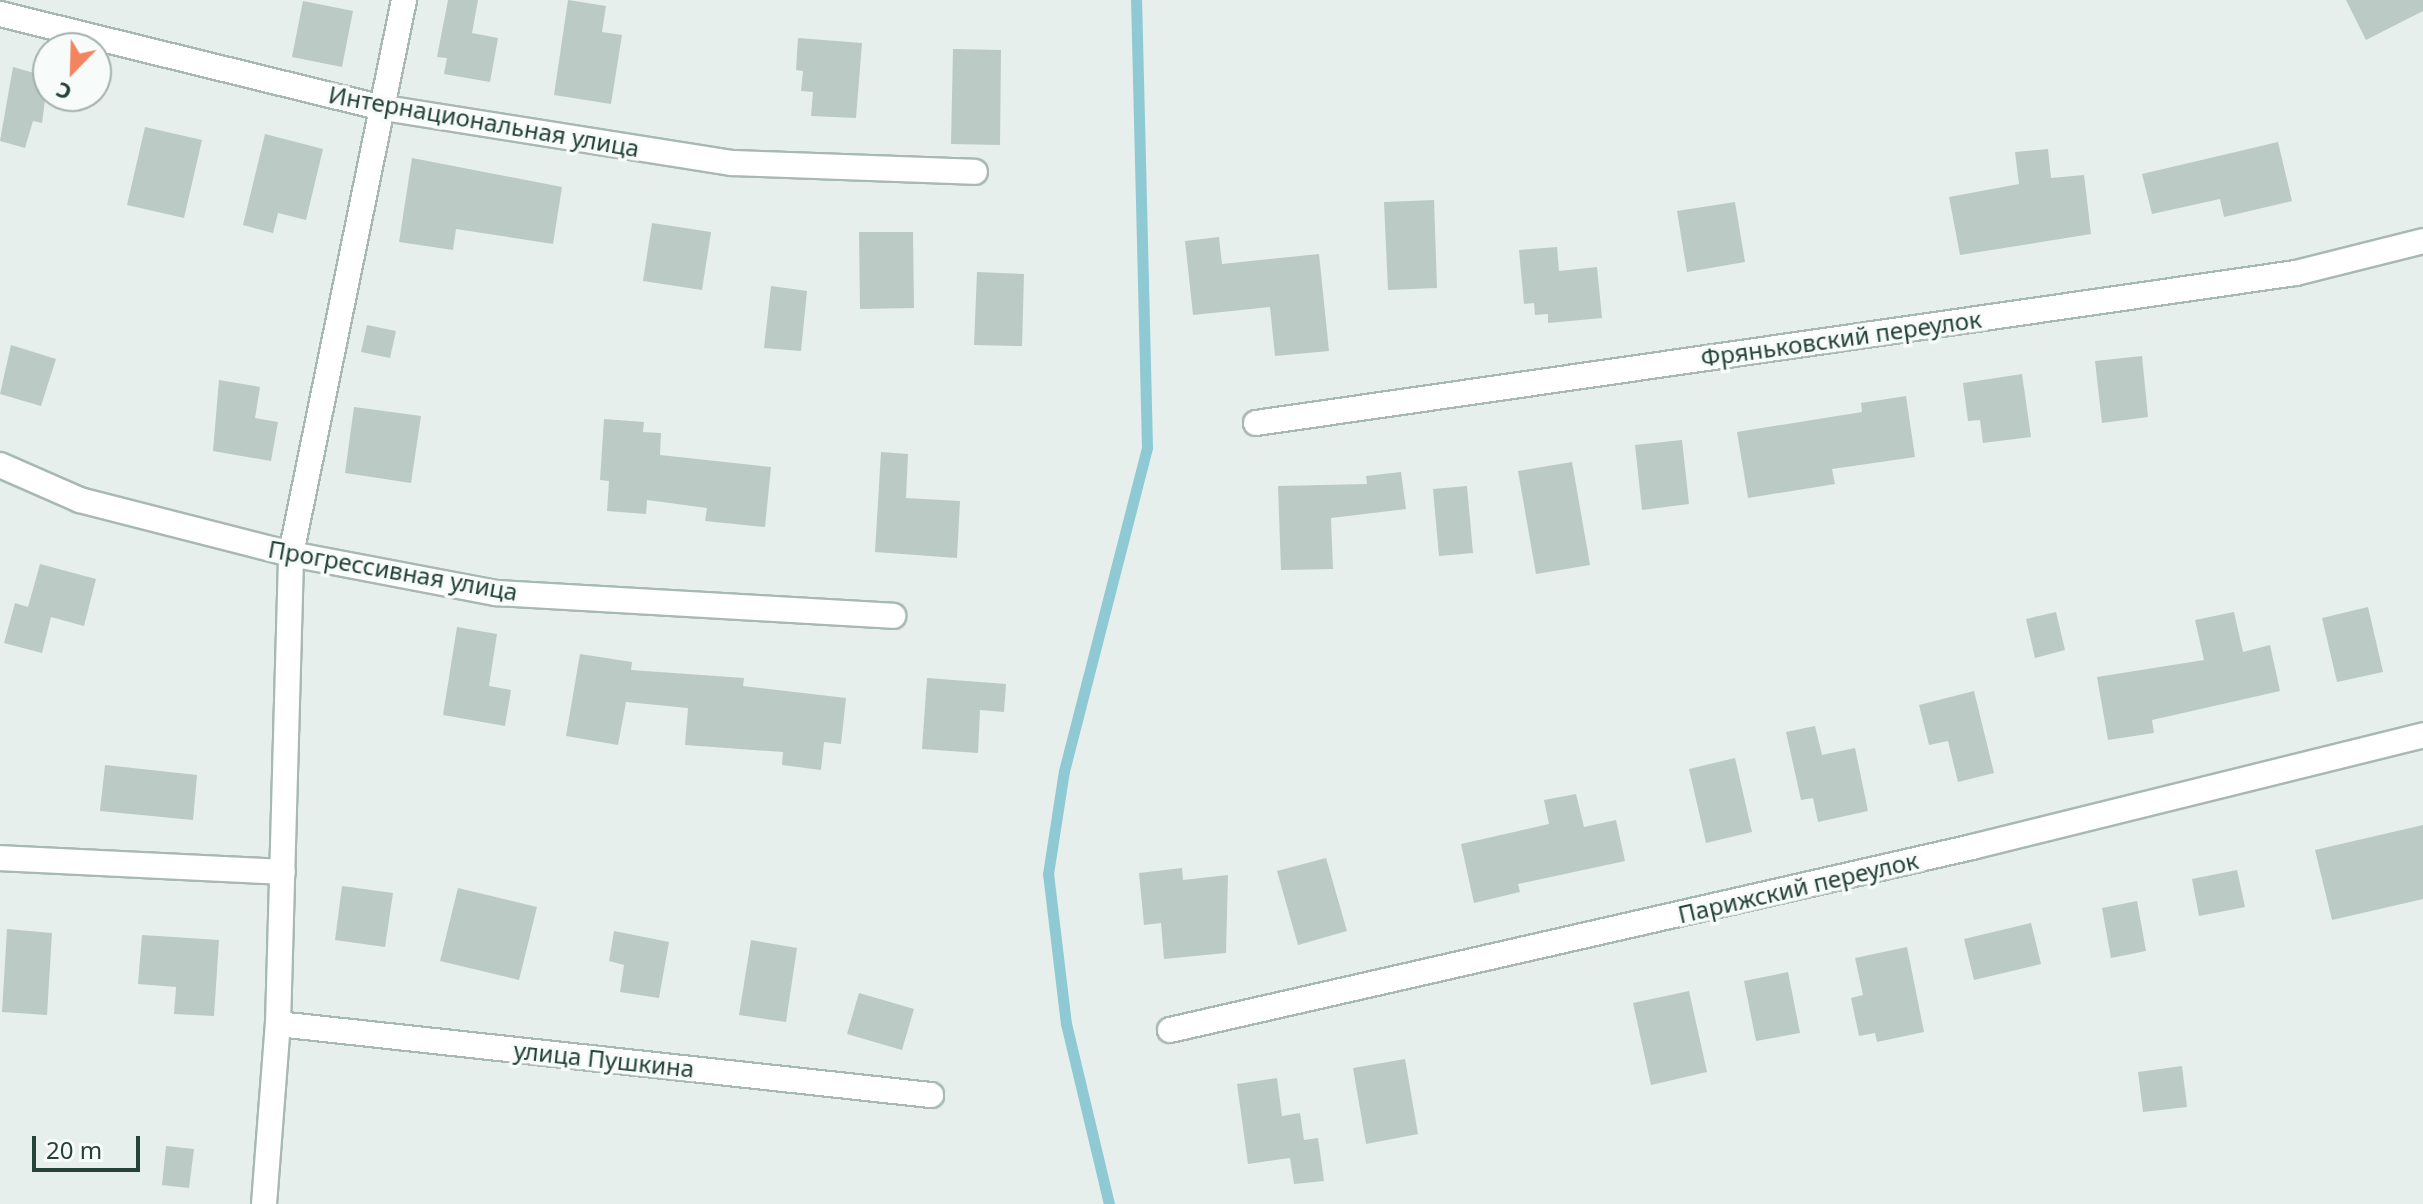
<!DOCTYPE html>
<html>
<head>
<meta charset="utf-8">
<style>
  body { margin:0 }
  #map { position:relative; width:2423px; height:1204px; overflow:hidden; background:#e6efeb; font-family:"Noto Sans",sans-serif }
  div>[style] { position:absolute }
  .stream>* { height:11px; margin:-5.5px; padding:0 5.5px; transform-origin:5.5px; border-radius:5.5px; background:#8ec9d4 }
  .building>* { inset:0; background:#bbcac4 }
  .roads { filter:drop-shadow(2px 0 #a8b8b2) drop-shadow(-2px 0 #a8b8b2) drop-shadow(0 2px #a8b8b2) drop-shadow(0 -2px #a8b8b2) }
  .minor>* { height:24px; margin:-12px; padding:0 12px; transform-origin:12px; border-radius:12px; background:#fff }
  span { translate:-50% -50%; white-space:nowrap; text-align:center; line-height:1.15; -webkit-text-stroke:7px #f7fbf9; paint-order:stroke }
  .street-label { font-size:24px; color:#24423a }
  .north { position:absolute; left:32px; top:32px; width:80px; height:80px; box-sizing:border-box; background:#f7fbf9; border:2px solid #a3b1ad; border-radius:50%; rotate:203deg; font-size:22px; font-weight:700; line-height:32px; text-align:center; color:#24423a }
  .north::after { content:''; display:block; margin:auto; width:28px; height:36px; background:#f4845f; clip-path:polygon(50% 0,100% 100%,50% 72%,0 100%) }
  .scale { position:absolute; left:32px; top:1136px; width:108px; height:36px; box-sizing:border-box; border:4px solid #24423a; border-top:0; padding-left:10px; font-size:24px; line-height:28px; white-space:nowrap; color:#24423a; -webkit-text-stroke:6px #f7fbf9; paint-order:stroke }
</style>
</head>
<body>
<div id="map">
  <div class="stream">
    <div style="left:1109px;top:1204px;width:185px;rotate:-103.4deg"></div>
    <div style="left:1066px;top:1024px;width:151px;rotate:-96.8deg"></div>
    <div style="left:1048px;top:874px;width:104px;rotate:-81.2deg"></div>
    <div style="left:1064px;top:771px;width:334px;rotate:-75.6deg"></div>
    <div style="left:1147px;top:447px;width:447px;rotate:-91.4deg"></div>
  </div>
  <div class="building">
    <div style="clip-path:polygon(448px 0,478px 0,472px 33px,498px 38px,490px 82px,444px 74px,447px 58px,437px 57px)"></div>
    <div style="clip-path:polygon(568px 0,606px 6px,602px 32px,622px 35px,611px 104px,554px 95px)"></div>
    <div style="clip-path:polygon(2346px 0,2423px 0,2423px 11px,2366px 40px)"></div>
    <div style="clip-path:polygon(303px 1px,353px 11px,342px 67px,292px 57px)"></div>
    <div style="clip-path:polygon(798px 38px,862px 43px,856px 118px,811px 116px,813px 92px,801px 91px,803px 71px,796px 70px)"></div>
    <div style="clip-path:polygon(953px 49px,1001px 50px,1000px 145px,951px 144px)"></div>
    <div style="clip-path:polygon(13px 67px,48px 77px,42px 123px,33px 121px,25px 148px,0 141px)"></div>
    <div style="clip-path:polygon(145px 127px,202px 140px,184px 218px,127px 205px)"></div>
    <div style="clip-path:polygon(265px 134px,323px 149px,306px 220px,278px 213px,273px 233px,243px 225px)"></div>
    <div style="clip-path:polygon(2278px 142px,2292px 201px,2224px 217px,2220px 199px,2152px 214px,2142px 174px)"></div>
    <div style="clip-path:polygon(2048px 149px,2051px 178px,2084px 175px,2091px 234px,1960px 255px,1949px 197px,2019px 184px,2015px 152px)"></div>
    <div style="clip-path:polygon(412px 158px,562px 187px,553px 244px,456px 229px,453px 250px,399px 242px)"></div>
    <div style="clip-path:polygon(1434px 200px,1437px 288px,1388px 290px,1384px 202px)"></div>
    <div style="clip-path:polygon(1735px 202px,1745px 262px,1687px 272px,1677px 211px)"></div>
    <div style="clip-path:polygon(652px 223px,711px 232px,702px 290px,643px 281px)"></div>
    <div style="clip-path:polygon(859px 232px,913px 232px,914px 308px,860px 309px)"></div>
    <div style="clip-path:polygon(1219px 237px,1222px 264px,1319px 254px,1329px 351px,1275px 356px,1270px 307px,1193px 315px,1185px 241px)"></div>
    <div style="clip-path:polygon(1557px 247px,1559px 271px,1597px 267px,1602px 318px,1548px 323px,1548px 314px,1535px 315px,1534px 303px,1524px 304px,1519px 250px)"></div>
    <div style="clip-path:polygon(977px 272px,1024px 274px,1022px 346px,974px 345px)"></div>
    <div style="clip-path:polygon(771px 286px,807px 291px,801px 351px,764px 348px)"></div>
    <div style="clip-path:polygon(367px 325px,396px 331px,390px 358px,361px 352px)"></div>
    <div style="clip-path:polygon(11px 345px,56px 359px,41px 406px,0 394px)"></div>
    <div style="clip-path:polygon(2142px 356px,2148px 417px,2102px 423px,2095px 361px)"></div>
    <div style="clip-path:polygon(2022px 374px,2031px 437px,1983px 443px,1980px 420px,1968px 421px,1963px 383px)"></div>
    <div style="clip-path:polygon(219px 380px,260px 387px,255px 418px,278px 422px,271px 461px,213px 451px)"></div>
    <div style="clip-path:polygon(1906px 396px,1915px 457px,1832px 469px,1835px 484px,1748px 498px,1737px 432px,1862px 412px,1861px 403px)"></div>
    <div style="clip-path:polygon(354px 407px,421px 416px,411px 483px,345px 473px)"></div>
    <div style="clip-path:polygon(604px 419px,644px 422px,643px 432px,661px 433px,660px 455px,771px 467px,765px 527px,705px 521px,707px 508px,647px 500px,646px 514px,607px 511px,609px 481px,600px 480px)"></div>
    <div style="clip-path:polygon(1682px 440px,1689px 504px,1642px 510px,1635px 445px)"></div>
    <div style="clip-path:polygon(881px 452px,908px 454px,906px 498px,960px 501px,957px 558px,875px 552px)"></div>
    <div style="clip-path:polygon(1572px 462px,1590px 565px,1536px 574px,1518px 471px)"></div>
    <div style="clip-path:polygon(1401px 472px,1406px 509px,1331px 518px,1333px 569px,1281px 570px,1278px 486px,1367px 484px,1366px 476px)"></div>
    <div style="clip-path:polygon(1467px 486px,1473px 553px,1439px 556px,1433px 489px)"></div>
    <div style="clip-path:polygon(40px 564px,96px 579px,84px 626px,51px 617px,42px 653px,4px 643px,15px 603px,28px 607px)"></div>
    <div style="clip-path:polygon(2368px 607px,2383px 672px,2337px 682px,2322px 618px)"></div>
    <div style="clip-path:polygon(2056px 612px,2065px 650px,2035px 658px,2026px 619px)"></div>
    <div style="clip-path:polygon(2234px 612px,2243px 652px,2270px 645px,2280px 691px,2152px 720px,2154px 733px,2108px 740px,2097px 677px,2204px 660px,2195px 620px)"></div>
    <div style="clip-path:polygon(457px 627px,497px 634px,489px 686px,511px 690px,505px 726px,443px 715px)"></div>
    <div style="clip-path:polygon(580px 654px,632px 662px,631px 670px,744px 678px,743px 686px,846px 698px,841px 744px,824px 742px,821px 770px,782px 765px,783px 752px,685px 745px,688px 708px,626px 702px,618px 745px,566px 736px)"></div>
    <div style="clip-path:polygon(927px 678px,1006px 684px,1004px 712px,980px 710px,978px 753px,922px 749px)"></div>
    <div style="clip-path:polygon(1974px 691px,1994px 773px,1958px 782px,1948px 741px,1929px 745px,1919px 705px)"></div>
    <div style="clip-path:polygon(1815px 726px,1822px 755px,1855px 748px,1868px 811px,1818px 822px,1813px 798px,1801px 800px,1786px 732px)"></div>
    <div style="clip-path:polygon(1735px 758px,1752px 832px,1706px 843px,1689px 769px)"></div>
    <div style="clip-path:polygon(105px 765px,197px 775px,193px 820px,100px 811px)"></div>
    <div style="clip-path:polygon(1576px 794px,1584px 827px,1616px 820px,1625px 861px,1518px 884px,1520px 892px,1474px 903px,1461px 844px,1549px 824px,1544px 800px)"></div>
    <div style="clip-path:polygon(2423px 825px,2423px 899px,2332px 920px,2315px 850px)"></div>
    <div style="clip-path:polygon(1326px 858px,1347px 931px,1298px 945px,1277px 871px)"></div>
    <div style="clip-path:polygon(1182px 868px,1183px 880px,1228px 875px,1226px 953px,1164px 959px,1161px 923px,1144px 925px,1139px 873px)"></div>
    <div style="clip-path:polygon(2237px 870px,2245px 907px,2199px 916px,2192px 879px)"></div>
    <div style="clip-path:polygon(342px 886px,393px 893px,385px 947px,335px 940px)"></div>
    <div style="clip-path:polygon(458px 888px,537px 907px,519px 980px,440px 961px)"></div>
    <div style="clip-path:polygon(2137px 901px,2146px 951px,2111px 958px,2102px 908px)"></div>
    <div style="clip-path:polygon(2031px 923px,2041px 964px,1974px 980px,1964px 939px)"></div>
    <div style="clip-path:polygon(7px 929px,52px 933px,47px 1015px,2px 1012px)"></div>
    <div style="clip-path:polygon(614px 931px,669px 942px,659px 998px,620px 992px,624px 965px,609px 961px)"></div>
    <div style="clip-path:polygon(142px 935px,219px 940px,214px 1016px,174px 1014px,176px 987px,138px 984px)"></div>
    <div style="clip-path:polygon(751px 940px,797px 948px,786px 1022px,739px 1015px)"></div>
    <div style="clip-path:polygon(1907px 947px,1924px 1032px,1877px 1042px,1875px 1033px,1859px 1036px,1851px 998px,1863px 995px,1855px 958px)"></div>
    <div style="clip-path:polygon(1788px 972px,1800px 1033px,1756px 1041px,1744px 981px)"></div>
    <div style="clip-path:polygon(1689px 991px,1707px 1072px,1651px 1085px,1633px 1003px)"></div>
    <div style="clip-path:polygon(859px 993px,914px 1009px,902px 1050px,847px 1034px)"></div>
    <div style="clip-path:polygon(1405px 1059px,1418px 1134px,1366px 1144px,1353px 1068px)"></div>
    <div style="clip-path:polygon(2182px 1066px,2187px 1107px,2143px 1112px,2138px 1072px)"></div>
    <div style="clip-path:polygon(1277px 1078px,1282px 1116px,1300px 1113px,1304px 1140px,1318px 1138px,1324px 1181px,1294px 1184px,1290px 1158px,1248px 1164px,1237px 1084px)"></div>
    <div style="clip-path:polygon(166px 1146px,194px 1149px,189px 1188px,162px 1185px)"></div>
  </div>
  <div class="roads">
    <div class="minor">
      <div style="left:0;top:14px;width:389px;rotate:13.8deg"></div>
      <div style="left:378px;top:107px;width:358px;rotate:9deg"></div>
      <div style="left:732px;top:163px;width:243px;rotate:2.1deg"></div>
      <div style="left:1256px;top:423px;width:1051px;rotate:-8.21deg"></div>
      <div style="left:2296px;top:273px;width:131px;rotate:-14.1deg"></div>
      <div style="left:0;top:465px;width:87px;rotate:23.6deg"></div>
      <div style="left:80px;top:500px;width:218px;rotate:14.4deg"></div>
      <div style="left:291px;top:554px;width:209px;rotate:10.8deg"></div>
      <div style="left:496px;top:593px;width:398px;rotate:3.3deg"></div>
      <div style="left:0;top:858px;width:283px;rotate:2.8deg"></div>
      <div style="left:278px;top:1024px;width:657px;rotate:6.21deg"></div>
      <div style="left:1170px;top:1030px;width:823px;rotate:-12.85deg"></div>
      <div style="left:1972px;top:847px;width:465px;rotate:-13.9deg"></div>
      <div style="left:264px;top:1204px;width:181px;rotate:-85.6deg"></div>
      <div style="left:278px;top:1024px;width:470px;rotate:-88.4deg"></div>
      <div style="left:291px;top:554px;width:565px;rotate:-78.47deg"></div>
    </div>
  </div>
  <div class="street-label">
    <span style="left:484px;top:121px;rotate:10deg">Интернациональная улица</span>
    <span style="left:1841px;top:338px;rotate:-8deg">Фряньковский переулок</span>
    <span style="left:393px;top:570px;rotate:10deg">Прогрессивная улица</span>
    <span style="left:1798px;top:887px;rotate:-13deg">Парижский переулок</span>
    <span style="left:604px;top:1059px;rotate:6deg">улица Пушкина</span>
  </div>
  <div class="north">С</div>
  <div class="scale">20 m</div>
</div>
</body>
</html>
